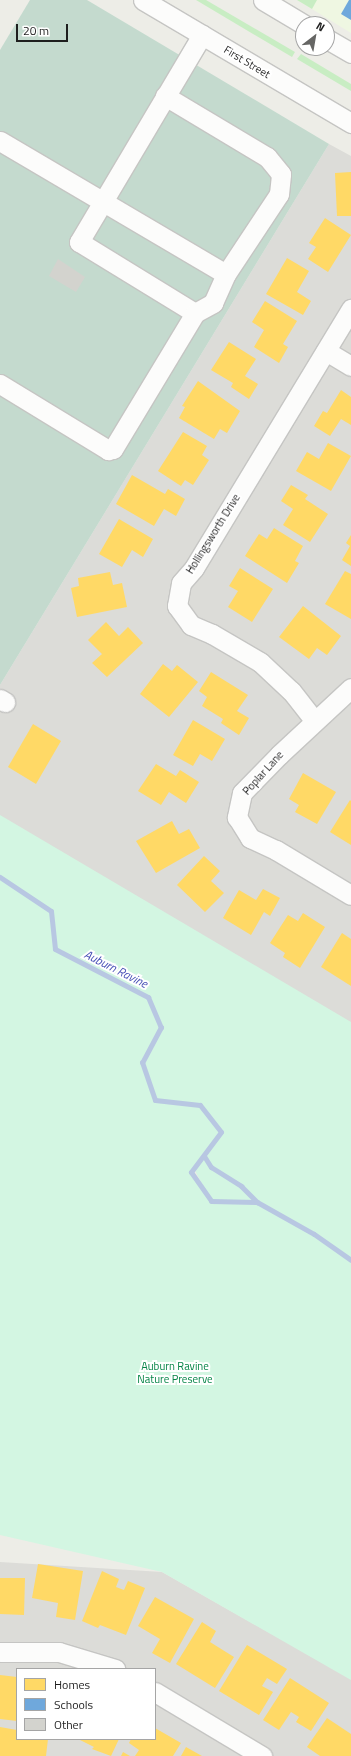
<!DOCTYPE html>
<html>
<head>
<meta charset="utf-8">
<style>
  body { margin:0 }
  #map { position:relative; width:351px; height:1756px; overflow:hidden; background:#edede7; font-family:"Titillium Web",sans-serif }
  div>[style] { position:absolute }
  .residential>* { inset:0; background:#dcdcd8 }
  .education>* { inset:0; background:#eff7e2 }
  .grass>* { inset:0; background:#c8edc3 }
  .cemetery>* { inset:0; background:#c4dace }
  .park>* { inset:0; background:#d3f6e2 }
  .homes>* { inset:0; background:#ffd966 }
  .schools>* { inset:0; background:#6fa8dc }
  .stream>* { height:5px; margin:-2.5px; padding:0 2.5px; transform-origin:2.5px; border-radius:2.5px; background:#b8c7e2 }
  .building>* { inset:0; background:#d3d3ce }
  .roads { filter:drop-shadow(1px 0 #c5c5c3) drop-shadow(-1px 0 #c5c5c3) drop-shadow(0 1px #c5c5c3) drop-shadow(0 -1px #c5c5c3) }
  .minor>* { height:19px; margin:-9.5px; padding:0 9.5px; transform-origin:9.5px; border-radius:9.5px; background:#fcfcfb }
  span { translate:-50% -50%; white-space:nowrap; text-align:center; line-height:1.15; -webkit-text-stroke:4px #fff; paint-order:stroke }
  .street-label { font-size:11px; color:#1e1e1e }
  .park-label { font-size:11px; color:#048446 }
  .water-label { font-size:12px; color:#444cb4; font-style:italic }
  .legend { position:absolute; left:16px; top:1668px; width:140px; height:72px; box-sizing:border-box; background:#fff; border:1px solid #a5a5a5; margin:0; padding:5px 7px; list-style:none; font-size:12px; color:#1e1e1e }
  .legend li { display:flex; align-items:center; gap:8px; height:20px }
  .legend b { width:20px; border:1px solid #a5a5a5 }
  .north { position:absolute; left:295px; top:16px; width:40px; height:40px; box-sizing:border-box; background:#fff; border:1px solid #a5a5a5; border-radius:50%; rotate:31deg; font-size:11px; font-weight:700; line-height:16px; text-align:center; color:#1e1e1e }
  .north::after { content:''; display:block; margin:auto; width:14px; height:18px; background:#666664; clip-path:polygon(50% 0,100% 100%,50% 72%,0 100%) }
  .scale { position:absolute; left:16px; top:24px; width:52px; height:18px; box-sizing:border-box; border:2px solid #1e1e1e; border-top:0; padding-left:5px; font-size:12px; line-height:14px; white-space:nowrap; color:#1e1e1e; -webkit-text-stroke:3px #fff; paint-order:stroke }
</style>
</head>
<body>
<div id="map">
  <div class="residential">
    <div style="clip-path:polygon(329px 144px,351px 156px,351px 1023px,0 817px,0 685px)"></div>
    <div style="clip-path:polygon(evenodd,0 1562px,162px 1572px,351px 1679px,351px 1756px,0 1756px,0 1562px,17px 1669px,155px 1669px,155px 1739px,17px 1739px,17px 1669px)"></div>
  </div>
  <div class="education">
    <div style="clip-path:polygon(297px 0,351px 0,351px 33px,312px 9px)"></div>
  </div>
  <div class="grass">
    <div style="clip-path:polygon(196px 0,206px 0,295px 52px,292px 57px)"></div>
    <div style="clip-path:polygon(297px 0,317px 0,312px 9px)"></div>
    <div style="clip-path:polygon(301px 54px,351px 84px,351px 91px,297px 59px)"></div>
  </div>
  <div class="cemetery">
    <div style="clip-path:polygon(30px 0,87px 0,329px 144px,0 685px,0 50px)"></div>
  </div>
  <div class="park">
    <div style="clip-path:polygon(evenodd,0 815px,351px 1022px,351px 1680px,162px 1572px,0 1535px,0 815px,193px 1169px,194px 1169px,209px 1197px,191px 1172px,193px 1169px)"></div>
  </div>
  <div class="homes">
    <div style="clip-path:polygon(351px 172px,351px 216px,337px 216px,335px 173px)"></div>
    <div style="clip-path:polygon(325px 218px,351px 235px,328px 272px,308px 259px,316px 247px,309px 243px)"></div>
    <div style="clip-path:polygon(287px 258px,309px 271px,297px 292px,311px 301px,303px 315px,266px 294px)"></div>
    <div style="clip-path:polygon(265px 301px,297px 321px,283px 344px,288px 347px,279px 363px,254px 347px,264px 330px,252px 322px)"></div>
    <div style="clip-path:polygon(229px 342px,256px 359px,245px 376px,258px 384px,249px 399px,231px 387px,233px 383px,211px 370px)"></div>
    <div style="clip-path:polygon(198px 381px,240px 411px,227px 433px,220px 429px,214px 439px,179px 418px,185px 407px,182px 406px)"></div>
    <div style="clip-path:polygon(341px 390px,351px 397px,351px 425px,341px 419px,330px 436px,314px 426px,323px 411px,327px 413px)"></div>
    <div style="clip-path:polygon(183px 432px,207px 446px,202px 455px,209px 460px,193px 485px,185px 480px,181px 486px,158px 471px)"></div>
    <div style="clip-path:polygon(328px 443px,351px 456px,331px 491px,296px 471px,307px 452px,319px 459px)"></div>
    <div style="clip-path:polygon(132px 475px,165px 494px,168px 489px,185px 499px,176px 516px,164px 509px,154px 526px,116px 504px)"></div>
    <div style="clip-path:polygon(291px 485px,308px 495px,305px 499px,328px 514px,310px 542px,283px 525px,293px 509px,281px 501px)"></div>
    <div style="clip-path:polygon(119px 519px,153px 539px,143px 557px,132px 550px,122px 567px,99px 554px)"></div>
    <div style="clip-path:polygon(274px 528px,303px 546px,295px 561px,299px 563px,287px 583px,245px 556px,259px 534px,267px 539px)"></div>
    <div style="clip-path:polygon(351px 535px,351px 566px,342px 560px,350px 546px,346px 543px)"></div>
    <div style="clip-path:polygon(240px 568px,273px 589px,252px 622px,228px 607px,238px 591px,229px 586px)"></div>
    <div style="clip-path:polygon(345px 571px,351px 574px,351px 619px,325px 604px)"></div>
    <div style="clip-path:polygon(110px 572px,113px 585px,122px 583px,127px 607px,77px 617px,71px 588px,79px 586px,78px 578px)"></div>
    <div style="clip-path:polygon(303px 606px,341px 636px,327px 655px,317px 648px,309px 659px,279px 637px)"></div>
    <div style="clip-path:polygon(106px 622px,119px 636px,128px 627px,143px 643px,107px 677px,92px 663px,102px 654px,88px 640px)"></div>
    <div style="clip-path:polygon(163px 664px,172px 671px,177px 665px,198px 682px,169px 717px,140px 694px)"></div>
    <div style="clip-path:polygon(211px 672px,248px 695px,237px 711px,249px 718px,239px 735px,221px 723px,223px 719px,202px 706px,207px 697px,199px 691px)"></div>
    <div style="clip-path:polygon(193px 720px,225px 739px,212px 761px,200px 754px,193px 766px,173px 755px)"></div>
    <div style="clip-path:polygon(33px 724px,61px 741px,36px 784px,8px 767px)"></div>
    <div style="clip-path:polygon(156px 764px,176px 776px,180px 770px,199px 782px,186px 803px,169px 792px,161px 805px,138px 791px)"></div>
    <div style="clip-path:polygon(303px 773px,336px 792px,317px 824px,295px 812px,299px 805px,289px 799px)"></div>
    <div style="clip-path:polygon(350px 800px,351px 801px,351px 845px,330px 832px)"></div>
    <div style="clip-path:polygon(172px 821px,179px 834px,189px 829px,200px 848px,156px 873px,136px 841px)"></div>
    <div style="clip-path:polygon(204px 856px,220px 871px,211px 881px,224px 893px,205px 912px,177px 885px)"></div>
    <div style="clip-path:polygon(263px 889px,280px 898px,270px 916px,264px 912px,251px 935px,223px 918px,239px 890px,256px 900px)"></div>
    <div style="clip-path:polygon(303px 913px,325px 927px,300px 968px,283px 957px,285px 953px,270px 943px,288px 915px,298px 921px)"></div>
    <div style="clip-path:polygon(342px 933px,351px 939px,351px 986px,321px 967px)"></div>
    <div style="clip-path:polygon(38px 1564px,83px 1571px,75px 1620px,56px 1617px,58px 1603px,32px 1598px)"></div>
    <div style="clip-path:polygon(102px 1571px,119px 1579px,116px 1587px,124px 1590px,128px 1581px,145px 1588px,126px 1635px,100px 1625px,98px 1628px,82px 1621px)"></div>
    <div style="clip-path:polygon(0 1578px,25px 1578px,24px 1615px,0 1614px)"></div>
    <div style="clip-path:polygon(155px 1597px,194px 1619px,170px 1663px,152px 1653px,160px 1639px,138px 1626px)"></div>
    <div style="clip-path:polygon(202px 1622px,216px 1631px,210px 1642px,234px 1657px,215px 1688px,176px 1664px)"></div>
    <div style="clip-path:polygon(247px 1645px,287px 1669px,277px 1684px,267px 1678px,262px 1686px,273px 1692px,259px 1715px,219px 1691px)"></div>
    <div style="clip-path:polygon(0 1675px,17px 1677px,17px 1721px,0 1719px)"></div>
    <div style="clip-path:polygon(290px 1678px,329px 1703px,311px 1731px,296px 1722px,299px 1717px,291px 1712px,279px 1730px,263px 1720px)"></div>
    <div style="clip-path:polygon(327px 1718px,351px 1734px,351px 1756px,320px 1756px,307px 1747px)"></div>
    <div style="clip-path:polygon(0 1727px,17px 1730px,17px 1739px,48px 1739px,46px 1756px,0 1756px)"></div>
    <div style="clip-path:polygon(155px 1728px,181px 1743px,173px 1756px,135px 1756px,139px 1750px,129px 1743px,131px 1739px,155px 1739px)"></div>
    <div style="clip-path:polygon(78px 1739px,119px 1739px,111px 1756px,92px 1749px,94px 1747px)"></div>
    <div style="clip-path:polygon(186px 1747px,202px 1756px,181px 1756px)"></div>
    <div style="clip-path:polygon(123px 1752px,130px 1756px,121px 1756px)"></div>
  </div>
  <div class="schools">
    <div style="clip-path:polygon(349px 0,351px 0,351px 20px,341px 14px)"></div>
  </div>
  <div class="stream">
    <div style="left:0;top:877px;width:61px;rotate:33.7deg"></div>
    <div style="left:51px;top:911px;width:38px;rotate:84deg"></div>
    <div style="left:55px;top:949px;width:105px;rotate:27.3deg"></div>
    <div style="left:148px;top:997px;width:33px;rotate:67deg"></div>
    <div style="left:161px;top:1027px;width:40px;rotate:118deg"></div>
    <div style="left:142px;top:1062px;width:40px;rotate:71.1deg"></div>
    <div style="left:155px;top:1100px;width:45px;rotate:6.3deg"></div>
    <div style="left:200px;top:1105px;width:34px;rotate:52deg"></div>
    <div style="left:221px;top:1132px;width:50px;rotate:126.9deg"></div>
    <div style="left:191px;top:1172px;width:35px;rotate:55deg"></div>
    <div style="left:211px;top:1201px;width:46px;rotate:1.2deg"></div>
    <div style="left:257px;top:1202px;width:65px;rotate:29.3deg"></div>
    <div style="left:314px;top:1234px;width:45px;rotate:35.1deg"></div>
    <div style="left:204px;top:1156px;width:13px;rotate:58deg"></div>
    <div style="left:211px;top:1167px;width:36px;rotate:32deg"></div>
    <div style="left:241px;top:1186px;width:23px;rotate:45deg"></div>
  </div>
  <div class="building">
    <div style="clip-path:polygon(58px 259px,85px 277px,76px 292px,49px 276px)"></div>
  </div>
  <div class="roads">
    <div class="minor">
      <div style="left:143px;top:0;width:242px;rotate:30.6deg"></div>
      <div style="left:263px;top:0;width:47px;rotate:31deg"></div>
      <div style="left:327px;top:39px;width:28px;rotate:30deg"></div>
      <div style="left:0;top:141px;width:262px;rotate:30.5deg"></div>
      <div style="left:195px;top:313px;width:136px;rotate:-148.5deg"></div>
      <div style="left:79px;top:242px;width:241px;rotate:-59.3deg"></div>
      <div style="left:326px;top:351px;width:29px;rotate:31deg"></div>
      <div style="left:0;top:384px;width:127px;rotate:31.4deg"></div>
      <div style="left:108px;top:450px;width:5px;rotate:-11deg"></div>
      <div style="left:113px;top:449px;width:159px;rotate:-58.9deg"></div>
      <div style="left:195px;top:313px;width:21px;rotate:-29deg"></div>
      <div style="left:213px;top:303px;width:32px;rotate:-66deg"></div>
      <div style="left:226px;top:274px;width:96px;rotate:-56.5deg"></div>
      <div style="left:279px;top:194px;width:20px;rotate:-84deg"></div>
      <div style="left:281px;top:174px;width:22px;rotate:-129deg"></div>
      <div style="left:267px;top:157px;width:119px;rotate:-149.1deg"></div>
      <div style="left:351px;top:688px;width:98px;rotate:137.1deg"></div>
      <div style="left:279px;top:755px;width:53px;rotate:134.2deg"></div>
      <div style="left:242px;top:793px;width:25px;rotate:102deg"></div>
      <div style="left:237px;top:817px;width:25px;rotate:58deg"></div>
      <div style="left:250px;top:838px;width:29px;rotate:25deg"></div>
      <div style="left:276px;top:850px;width:87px;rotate:31deg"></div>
      <div style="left:0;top:699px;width:6px;rotate:31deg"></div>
      <div style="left:314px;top:720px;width:37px;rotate:-128deg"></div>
      <div style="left:291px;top:691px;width:42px;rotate:-136.9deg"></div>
      <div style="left:260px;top:662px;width:56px;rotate:-149.7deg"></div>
      <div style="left:212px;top:634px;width:23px;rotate:-157deg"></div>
      <div style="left:191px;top:625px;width:24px;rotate:-126deg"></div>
      <div style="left:177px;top:606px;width:23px;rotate:-80deg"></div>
      <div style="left:181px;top:583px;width:20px;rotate:-49deg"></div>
      <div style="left:194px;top:568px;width:303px;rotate:-58.8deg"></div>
      <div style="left:0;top:1652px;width:59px"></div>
      <div style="left:59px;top:1652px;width:59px;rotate:16.9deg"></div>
      <div style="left:155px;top:1692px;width:125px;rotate:30.9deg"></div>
    </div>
  </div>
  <div class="street-label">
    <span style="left:247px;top:62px;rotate:31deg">First Street</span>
    <span style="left:213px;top:534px;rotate:-58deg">Hollingsworth Drive</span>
    <span style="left:263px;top:773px;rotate:-48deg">Poplar Lane</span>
  </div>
  <div class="park-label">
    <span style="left:175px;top:1373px">Auburn Ravine<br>Nature Preserve</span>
  </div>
  <div class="water-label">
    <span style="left:116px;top:969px;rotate:27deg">Auburn Ravine</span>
  </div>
  <ul class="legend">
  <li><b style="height:11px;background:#ffd966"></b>Homes</li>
  <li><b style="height:11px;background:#6fa8dc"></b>Schools</li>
  <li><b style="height:11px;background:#d3d3ce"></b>Other</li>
  </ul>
  <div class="north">N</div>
  <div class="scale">20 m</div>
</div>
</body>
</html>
